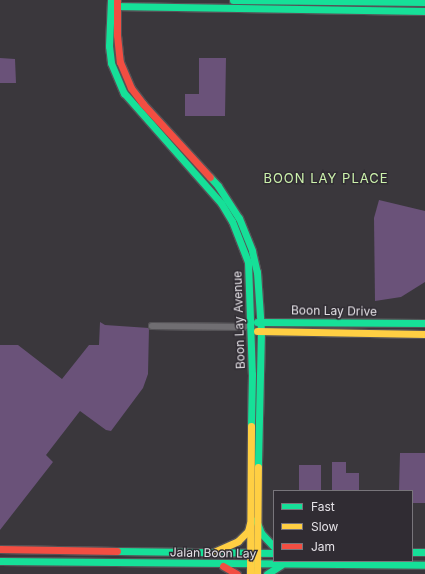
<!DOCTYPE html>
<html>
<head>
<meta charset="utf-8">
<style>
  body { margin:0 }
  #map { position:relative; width:425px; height:574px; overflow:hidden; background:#3a373c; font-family:Inter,sans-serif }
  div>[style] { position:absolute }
  .green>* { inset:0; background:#6a5279 }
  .roads { filter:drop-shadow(1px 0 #555357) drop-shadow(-1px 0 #555357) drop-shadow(0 1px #555357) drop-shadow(0 -1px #555357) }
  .street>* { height:5.5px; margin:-2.75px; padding:0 2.75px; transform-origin:2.75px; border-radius:2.75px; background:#706e72 }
  .fast>* { height:7px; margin:-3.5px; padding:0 3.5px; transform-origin:3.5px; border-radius:3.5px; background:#16e098 }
  .slow>* { height:7px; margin:-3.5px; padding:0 3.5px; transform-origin:3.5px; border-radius:3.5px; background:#ffcf43 }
  .jam>* { height:7px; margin:-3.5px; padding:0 3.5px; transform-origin:3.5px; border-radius:3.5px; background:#f24e42 }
  span { translate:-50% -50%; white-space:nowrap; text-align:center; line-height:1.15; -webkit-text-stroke:3px #302c33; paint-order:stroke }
  .street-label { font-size:12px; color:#e5e2e7 }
  .neighbourhood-label { font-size:13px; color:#ccf2ac; letter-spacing:1px }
  .legend { position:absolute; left:273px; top:490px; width:140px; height:72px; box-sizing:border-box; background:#302c33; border:1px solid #78757b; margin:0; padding:5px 7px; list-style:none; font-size:12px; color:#e5e2e7 }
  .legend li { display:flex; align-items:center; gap:8px; height:20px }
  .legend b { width:20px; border:1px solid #78757b }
</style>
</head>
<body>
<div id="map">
  <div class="green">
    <div style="clip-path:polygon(0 58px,15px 59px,16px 83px,0 83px)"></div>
    <div style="clip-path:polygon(199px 58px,226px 58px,225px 116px,185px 116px,185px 94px,199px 94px)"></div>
    <div style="clip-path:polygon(379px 200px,425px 211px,425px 282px,401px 297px,375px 301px,374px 218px)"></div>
    <div style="clip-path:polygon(100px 322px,105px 325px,149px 328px,148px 374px,143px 388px,111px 431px,106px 430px,80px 411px,46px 455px,53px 462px,0 530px,0 345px,18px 345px,62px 379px,89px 345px,99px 345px)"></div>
    <div style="clip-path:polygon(400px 453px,425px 453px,425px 503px,412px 503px,412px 491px,399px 491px)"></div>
    <div style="clip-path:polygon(332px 462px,346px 462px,346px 473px,359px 473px,359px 491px,332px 491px)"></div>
    <div style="clip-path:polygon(299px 465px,321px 465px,321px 491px,299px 491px)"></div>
  </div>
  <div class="roads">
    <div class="street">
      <div style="left:152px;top:326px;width:92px;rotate:0.6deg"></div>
      <div style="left:244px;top:327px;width:9px;rotate:-36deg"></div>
    </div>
    <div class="fast">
      <div style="left:111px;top:0;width:46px;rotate:92.5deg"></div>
      <div style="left:109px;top:46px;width:17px;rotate:83deg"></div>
      <div style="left:111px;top:63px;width:33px;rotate:67deg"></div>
      <div style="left:124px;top:93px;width:147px;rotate:48.6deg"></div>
      <div style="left:221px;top:203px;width:21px;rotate:59deg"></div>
      <div style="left:232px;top:221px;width:44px;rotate:68.7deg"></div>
      <div style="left:248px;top:262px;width:112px;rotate:88deg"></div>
      <div style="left:252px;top:374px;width:52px;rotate:91.1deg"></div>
      <div style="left:233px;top:0;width:192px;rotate:0.6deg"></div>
      <div style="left:113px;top:6px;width:312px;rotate:0.9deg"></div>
      <div style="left:210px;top:177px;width:12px;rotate:48deg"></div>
      <div style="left:218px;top:186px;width:38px;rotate:57deg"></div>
      <div style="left:239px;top:218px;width:35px;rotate:68deg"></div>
      <div style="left:252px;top:251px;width:22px;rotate:77deg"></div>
      <div style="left:257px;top:272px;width:59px;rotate:86.1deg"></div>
      <div style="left:261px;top:331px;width:136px;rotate:91.3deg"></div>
      <div style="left:257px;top:322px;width:168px;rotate:0.3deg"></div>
      <div style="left:256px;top:520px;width:14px;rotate:69deg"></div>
      <div style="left:261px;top:533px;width:19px;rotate:47deg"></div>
      <div style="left:117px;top:551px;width:157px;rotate:0.7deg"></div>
      <div style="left:412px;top:552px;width:13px"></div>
      <div style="left:0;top:561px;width:425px;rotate:0.5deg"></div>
      <div style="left:267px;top:574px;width:17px;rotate:-33deg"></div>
    </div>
    <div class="slow">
      <div style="left:257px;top:331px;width:168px;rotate:1deg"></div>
      <div style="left:216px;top:551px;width:24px;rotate:-24deg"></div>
      <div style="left:238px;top:541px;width:14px;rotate:-45deg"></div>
      <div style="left:248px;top:531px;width:8px;rotate:-76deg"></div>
      <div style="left:250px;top:574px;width:148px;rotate:-89.6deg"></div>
      <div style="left:257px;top:574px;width:107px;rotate:-89.5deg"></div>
    </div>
    <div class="jam">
      <div style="left:117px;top:0;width:35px;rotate:90deg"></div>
      <div style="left:117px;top:35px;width:27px;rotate:84deg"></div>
      <div style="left:120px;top:62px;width:28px;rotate:67deg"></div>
      <div style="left:131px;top:88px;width:20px;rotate:53deg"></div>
      <div style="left:143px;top:104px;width:99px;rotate:47.5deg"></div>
      <div style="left:0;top:549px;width:117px;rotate:1deg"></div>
      <div style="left:223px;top:566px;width:16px;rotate:30deg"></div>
    </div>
  </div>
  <div class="street-label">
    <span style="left:334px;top:311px;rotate:1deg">Boon Lay Drive</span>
    <span style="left:239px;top:320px;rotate:-92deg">Boon Lay Avenue</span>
    <span style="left:213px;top:553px;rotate:1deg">Jalan Boon Lay</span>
  </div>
  <div class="neighbourhood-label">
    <span style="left:326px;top:178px">BOON LAY PLACE</span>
  </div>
  <ul class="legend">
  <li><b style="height:5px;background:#16e098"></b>Fast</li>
  <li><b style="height:5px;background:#ffcf43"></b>Slow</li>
  <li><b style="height:5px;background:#f24e42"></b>Jam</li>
  </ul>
</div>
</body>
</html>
